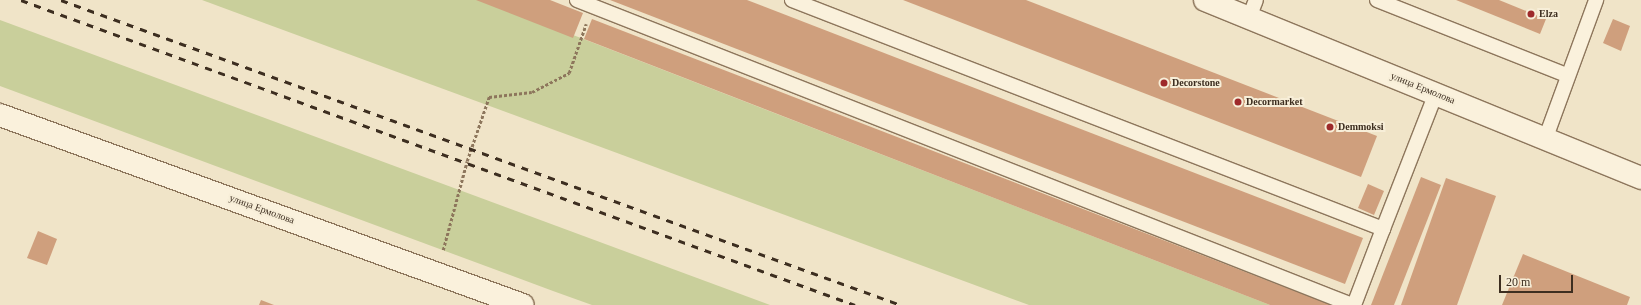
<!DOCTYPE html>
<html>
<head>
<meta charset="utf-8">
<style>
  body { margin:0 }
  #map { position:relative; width:1641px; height:305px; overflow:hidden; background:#f0e4c8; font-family:Georgia,serif }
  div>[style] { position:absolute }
  .green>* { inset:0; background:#c9cf9b }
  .building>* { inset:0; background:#cf9f7d }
  .path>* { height:2.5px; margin-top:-1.25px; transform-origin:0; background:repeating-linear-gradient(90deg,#8d765c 0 3px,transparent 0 5px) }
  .roads { filter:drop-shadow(1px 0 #8d765c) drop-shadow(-1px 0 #8d765c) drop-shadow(0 1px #8d765c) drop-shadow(0 -1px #8d765c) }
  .lane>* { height:14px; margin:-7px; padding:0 7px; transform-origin:7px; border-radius:7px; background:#faf1dc }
  .secondary>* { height:22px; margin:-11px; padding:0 11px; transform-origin:11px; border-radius:11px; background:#faf1dc }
  .rail>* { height:3px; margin-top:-1.5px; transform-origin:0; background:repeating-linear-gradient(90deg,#3d2e20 0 7px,transparent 0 14px) }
  .dots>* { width:11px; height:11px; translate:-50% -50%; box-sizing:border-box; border:2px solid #f7eed8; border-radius:50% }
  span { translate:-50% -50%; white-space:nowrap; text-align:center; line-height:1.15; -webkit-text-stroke:4px #f7eed8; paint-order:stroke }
  .poi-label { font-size:10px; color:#3d2e20; font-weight:700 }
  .left { translate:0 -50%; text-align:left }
  .street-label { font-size:10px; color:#3d2e20 }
  .scale { position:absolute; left:1499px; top:275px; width:74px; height:18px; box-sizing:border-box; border:2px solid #3d2e20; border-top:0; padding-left:5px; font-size:12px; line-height:14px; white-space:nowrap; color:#3d2e20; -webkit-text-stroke:3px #f7eed8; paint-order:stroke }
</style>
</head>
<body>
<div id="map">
  <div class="green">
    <div style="clip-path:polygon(202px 0,483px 0,1270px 305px,1029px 305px)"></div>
    <div style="clip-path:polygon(0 20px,562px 228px,770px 305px,592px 305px,553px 291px,0 86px)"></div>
  </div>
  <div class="building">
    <div style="clip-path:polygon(476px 0,550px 0,583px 13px,573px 38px)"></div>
    <div style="clip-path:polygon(610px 0,747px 0,1363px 238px,1345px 284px)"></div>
    <div style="clip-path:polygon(903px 0,1026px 0,1377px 136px,1361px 177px)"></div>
    <div style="clip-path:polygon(1456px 0,1499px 0,1546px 19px,1540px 34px)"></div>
    <div style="clip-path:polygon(592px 19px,1331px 305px,1270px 305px,584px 39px)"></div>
    <div style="clip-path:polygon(1613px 19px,1630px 26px,1621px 51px,1603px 43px)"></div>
    <div style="clip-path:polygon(1421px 177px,1441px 185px,1394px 305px,1371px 305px)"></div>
    <div style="clip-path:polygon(1446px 178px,1496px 196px,1457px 305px,1401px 305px)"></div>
    <div style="clip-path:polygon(1368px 184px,1384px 191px,1374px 215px,1358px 208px)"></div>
    <div style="clip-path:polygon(38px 231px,57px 239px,47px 265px,27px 258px)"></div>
    <div style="clip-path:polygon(1523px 254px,1630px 297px,1627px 305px,1502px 305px)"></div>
    <div style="clip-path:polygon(261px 300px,274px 305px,259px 305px)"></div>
  </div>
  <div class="path">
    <div style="left:443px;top:250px;width:92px;rotate:-74.9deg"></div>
    <div style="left:467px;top:161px;width:68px;rotate:-71deg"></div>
    <div style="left:489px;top:97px;width:43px;rotate:-6.6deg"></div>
    <div style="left:532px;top:92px;width:42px;rotate:-27.2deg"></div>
    <div style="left:569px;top:73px;width:52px;rotate:-70.9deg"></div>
  </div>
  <div class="roads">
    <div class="lane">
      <div style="left:577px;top:0;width:833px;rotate:21.48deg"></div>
      <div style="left:792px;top:0;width:634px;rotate:21.18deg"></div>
      <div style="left:1383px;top:229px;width:81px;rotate:110.9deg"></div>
      <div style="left:1377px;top:0;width:203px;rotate:21.6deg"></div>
      <div style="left:1249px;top:18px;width:19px;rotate:-69deg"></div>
      <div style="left:1546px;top:137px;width:146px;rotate:-69.9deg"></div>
      <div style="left:1383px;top:229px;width:146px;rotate:-68.7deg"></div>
    </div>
    <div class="secondary">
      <div style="left:1205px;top:0;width:471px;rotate:22.2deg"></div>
      <div style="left:0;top:115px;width:556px;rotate:19.97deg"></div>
    </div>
  </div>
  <div class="rail">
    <div style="left:21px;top:0;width:888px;rotate:20.09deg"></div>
    <div style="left:61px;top:0;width:894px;rotate:19.96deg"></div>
  </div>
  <div class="dots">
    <div style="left:1531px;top:14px;background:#9e2a2b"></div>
    <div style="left:1164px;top:83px;background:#9e2a2b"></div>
    <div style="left:1238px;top:102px;background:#9e2a2b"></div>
    <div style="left:1330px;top:127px;background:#9e2a2b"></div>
  </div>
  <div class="poi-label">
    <span class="left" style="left:1539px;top:14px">Elza</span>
    <span class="left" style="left:1172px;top:83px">Decorstone</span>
    <span class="left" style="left:1246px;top:102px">Decormarket</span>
    <span class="left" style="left:1338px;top:127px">Demmoksi</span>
  </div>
  <div class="street-label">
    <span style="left:1423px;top:88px;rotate:22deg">улица Ермолова</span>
    <span style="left:262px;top:209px;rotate:20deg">улица Ермолова</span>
  </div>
  <div class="scale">20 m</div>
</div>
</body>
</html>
